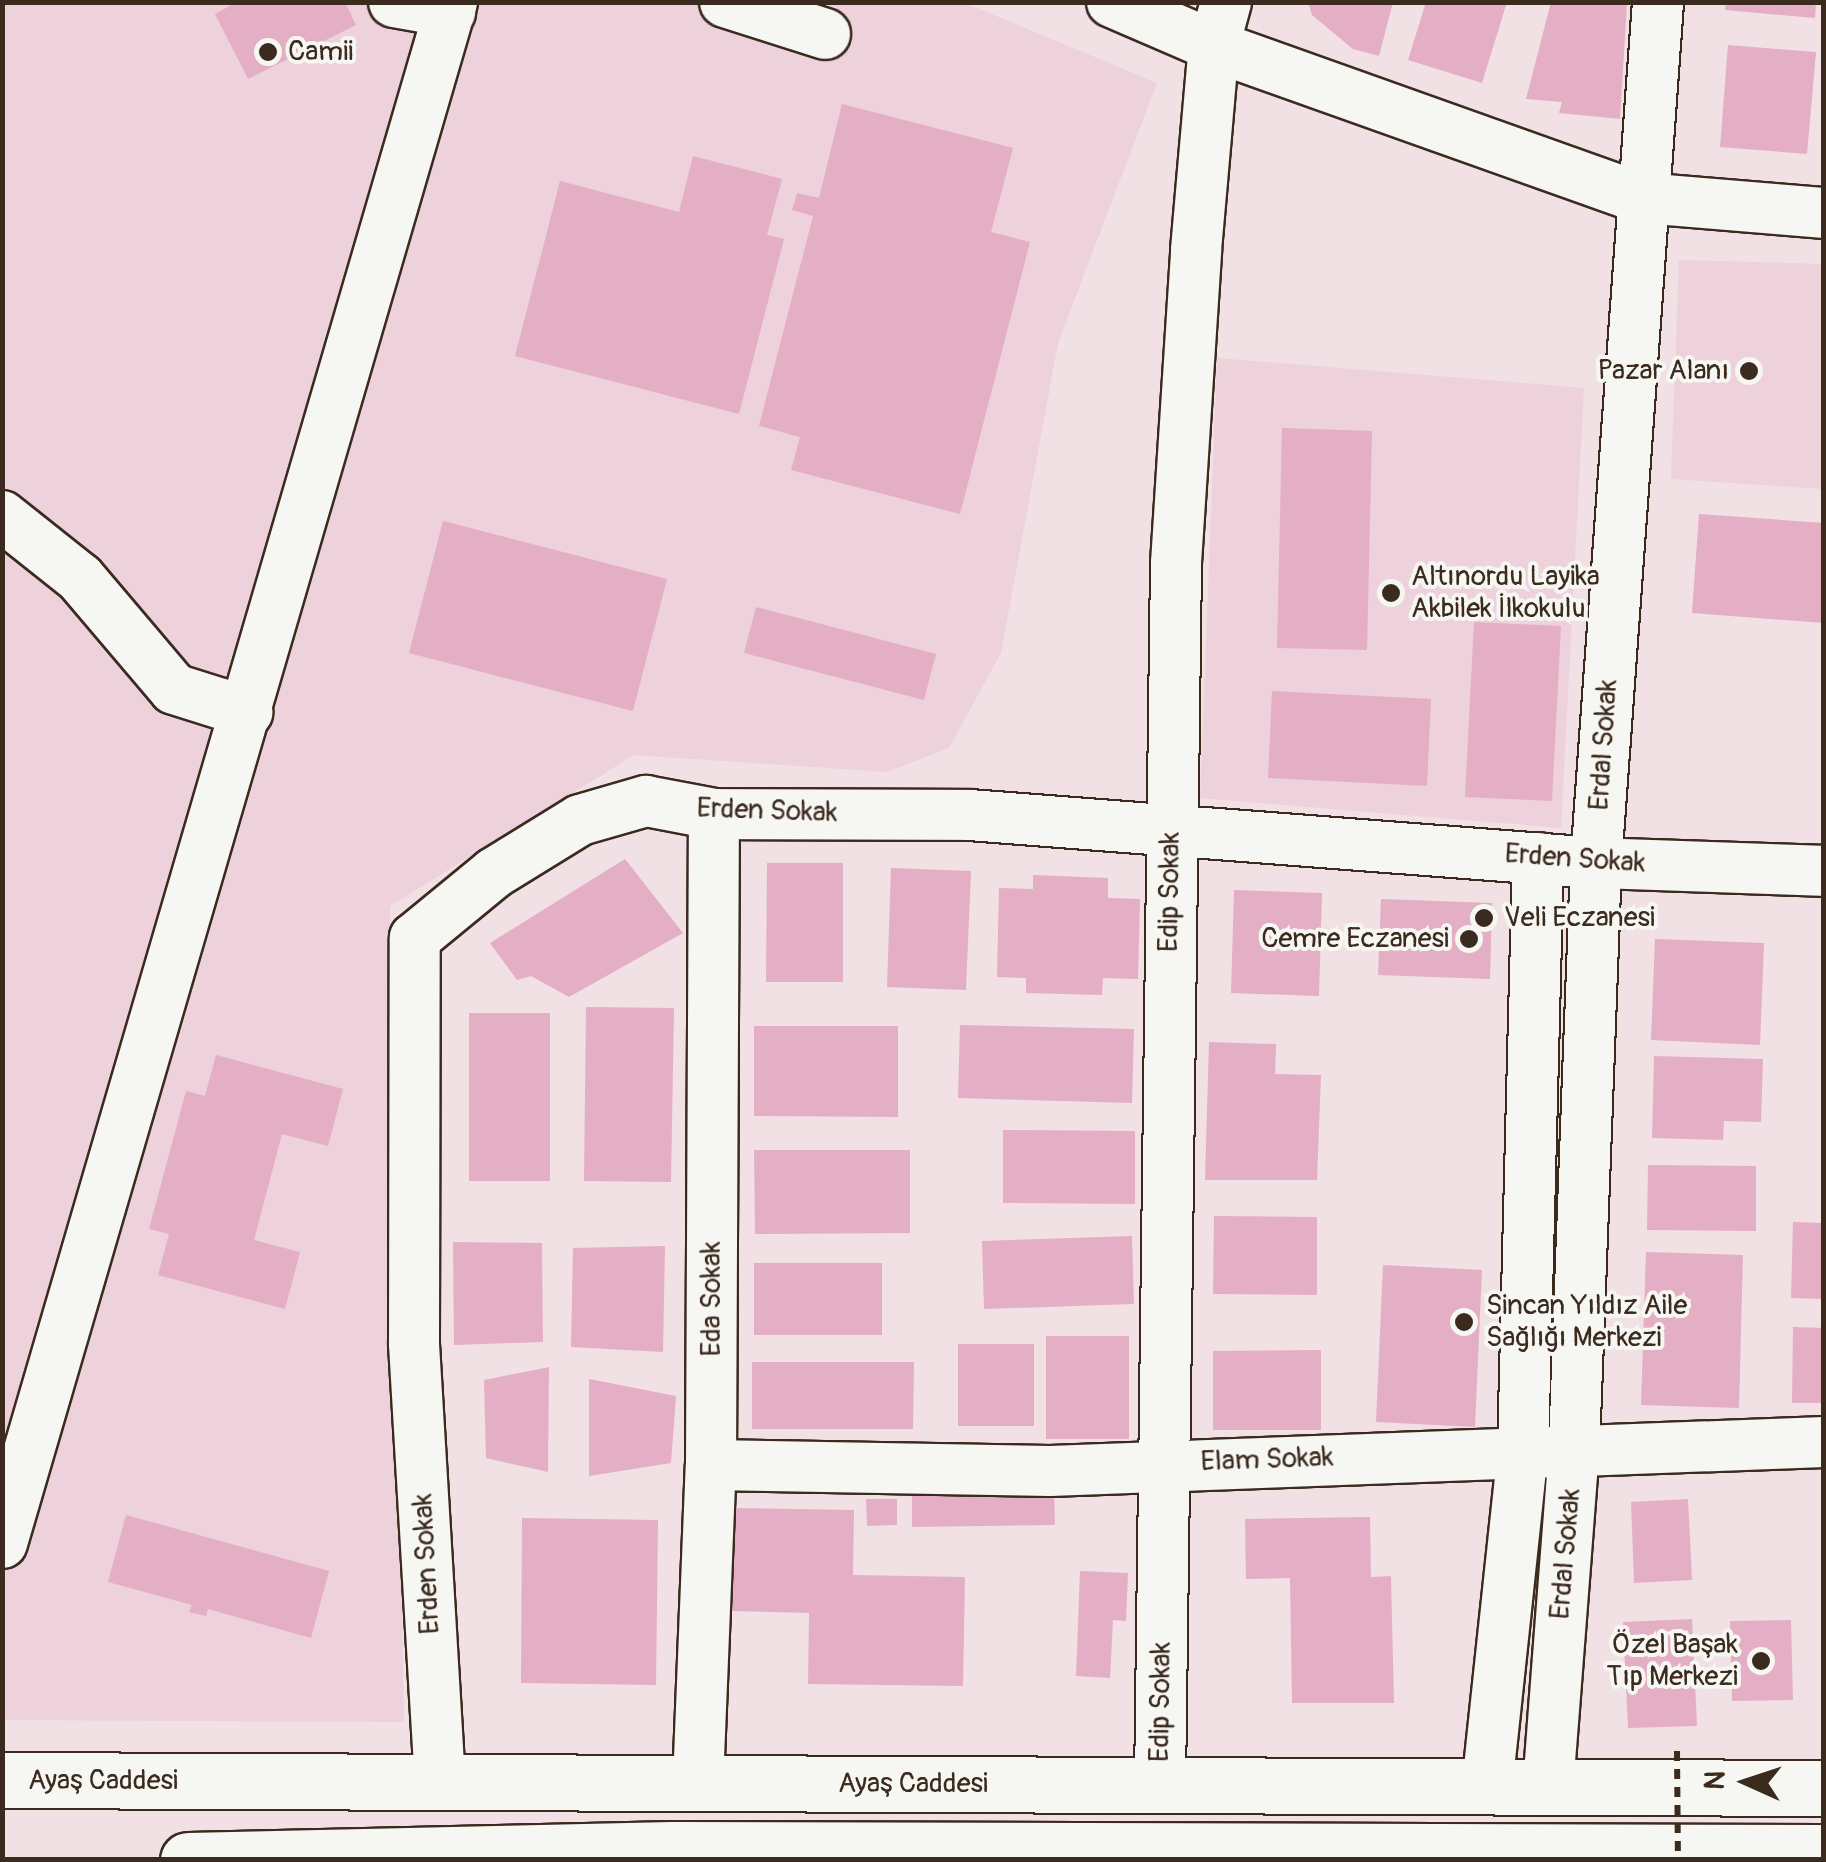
<!DOCTYPE html>
<html>
<head>
<meta charset="utf-8">
<style>
  body { margin:0 }
  #map { position:relative; width:1826px; height:1862px; overflow:hidden; background:#f1e0e4; font-family:Pangolin,sans-serif }
  div>[style] { position:absolute }
  .built>* { inset:0; background:#edd1db }
  .building>* { inset:0; background:#e4aec5 }
  .roads { filter:drop-shadow(2px 0 #3b2a1e) drop-shadow(-2px 0 #3b2a1e) drop-shadow(0 2px #3b2a1e) drop-shadow(0 -2px #3b2a1e) }
  .minor>* { height:50px; margin:-25px; padding:0 25px; transform-origin:25px; border-radius:25px; background:#f6f6f2 }
  .major>* { height:55px; margin:-27.5px; padding:0 27.5px; transform-origin:27.5px; border-radius:27.5px; background:#f6f6f2 }
  .path-bridge>* { height:6px; margin-top:-3px; transform-origin:0; background:repeating-linear-gradient(90deg,#3b2a1e 0 10px,transparent 0 18px) }
  .dots>* { width:28px; height:28px; translate:-50% -50%; box-sizing:border-box; border:5px solid #f6f6f2; border-radius:50% }
  span { translate:-50% -50%; white-space:nowrap; text-align:center; line-height:1.15; -webkit-text-stroke:8px #f6f6f2; paint-order:stroke }
  .poi-label { font-size:28px; color:#3b2a1e }
  .left { translate:0 -50%; text-align:left }
  .right { translate:-100% -50%; text-align:right }
  .street-label { font-size:28px; color:#3b2a1e }
  .frame { position:absolute; inset:0; border:5px solid #3b2a1e; pointer-events:none }
  .north { position:absolute; left:1696px; top:1732px; width:100px; height:100px; -webkit-text-stroke:8px #f6f6f2; paint-order:stroke; rotate:273deg; font-size:28px; font-weight:700; line-height:40px; text-align:center; color:#3b2a1e }
  .north::after { content:''; display:block; margin:auto; width:35px; height:45px; background:#3b2a1e; clip-path:polygon(50% 0,100% 100%,50% 72%,0 100%) }
</style>
</head>
<body>
<div id="map">
  <div class="built">
    <div style="clip-path:polygon(3px 3px,965px 3px,1157px 83px,1058px 343px,1001px 653px,949px 748px,887px 772px,634px 755px,390px 906px,404px 1722px,3px 1720px)"></div>
    <div style="clip-path:polygon(1679px 260px,1823px 264px,1823px 489px,1671px 479px)"></div>
    <div style="clip-path:polygon(1217px 358px,1584px 388px,1561px 828px,1200px 798px)"></div>
  </div>
  <div class="building">
    <div style="clip-path:polygon(237px 2px,345px 2px,356px 25px,248px 79px,215px 14px)"></div>
    <div style="clip-path:polygon(1308px 2px,1393px 2px,1379px 56px,1353px 49px,1312px 15px)"></div>
    <div style="clip-path:polygon(1426px 2px,1507px 2px,1482px 83px,1408px 60px)"></div>
    <div style="clip-path:polygon(1551px 2px,1627px 2px,1620px 119px,1559px 113px,1562px 102px,1526px 99px)"></div>
    <div style="clip-path:polygon(1726px 2px,1816px 2px,1815px 18px,1725px 10px)"></div>
    <div style="clip-path:polygon(1728px 45px,1816px 52px,1807px 154px,1720px 147px)"></div>
    <div style="clip-path:polygon(842px 104px,1013px 148px,991px 232px,1030px 242px,960px 514px,791px 470px,800px 437px,759px 426px,813px 216px,792px 210px,797px 193px,819px 198px)"></div>
    <div style="clip-path:polygon(693px 156px,782px 179px,767px 235px,784px 239px,739px 414px,515px 356px,560px 181px,679px 212px)"></div>
    <div style="clip-path:polygon(1282px 428px,1372px 431px,1367px 650px,1277px 648px)"></div>
    <div style="clip-path:polygon(1699px 514px,1824px 523px,1824px 623px,1692px 613px)"></div>
    <div style="clip-path:polygon(443px 521px,667px 579px,633px 711px,409px 653px)"></div>
    <div style="clip-path:polygon(756px 607px,936px 654px,924px 700px,744px 653px)"></div>
    <div style="clip-path:polygon(1474px 622px,1561px 626px,1552px 801px,1465px 797px)"></div>
    <div style="clip-path:polygon(1272px 691px,1431px 699px,1427px 786px,1268px 778px)"></div>
    <div style="clip-path:polygon(625px 859px,683px 933px,569px 997px,531px 976px,517px 980px,490px 943px)"></div>
    <div style="clip-path:polygon(767px 863px,843px 863px,843px 982px,766px 982px)"></div>
    <div style="clip-path:polygon(891px 868px,971px 871px,966px 990px,887px 987px)"></div>
    <div style="clip-path:polygon(1033px 875px,1108px 878px,1108px 898px,1140px 899px,1138px 979px,1103px 978px,1102px 995px,1026px 993px,1026px 978px,997px 977px,999px 888px,1033px 889px)"></div>
    <div style="clip-path:polygon(1234px 890px,1322px 893px,1319px 996px,1231px 993px)"></div>
    <div style="clip-path:polygon(1381px 899px,1492px 903px,1490px 979px,1378px 975px)"></div>
    <div style="clip-path:polygon(1655px 939px,1764px 943px,1760px 1045px,1651px 1040px)"></div>
    <div style="clip-path:polygon(586px 1007px,674px 1008px,671px 1182px,584px 1181px)"></div>
    <div style="clip-path:polygon(469px 1013px,550px 1013px,550px 1181px,469px 1181px)"></div>
    <div style="clip-path:polygon(960px 1025px,1134px 1029px,1132px 1103px,958px 1098px)"></div>
    <div style="clip-path:polygon(754px 1026px,898px 1026px,898px 1117px,754px 1116px)"></div>
    <div style="clip-path:polygon(1209px 1042px,1276px 1044px,1275px 1074px,1321px 1075px,1317px 1180px,1205px 1180px)"></div>
    <div style="clip-path:polygon(216px 1055px,343px 1089px,328px 1146px,282px 1134px,254px 1240px,300px 1252px,285px 1309px,158px 1275px,169px 1234px,149px 1229px,186px 1091px,205px 1096px)"></div>
    <div style="clip-path:polygon(1654px 1056px,1763px 1059px,1761px 1122px,1724px 1121px,1723px 1140px,1652px 1138px)"></div>
    <div style="clip-path:polygon(1003px 1130px,1135px 1131px,1135px 1204px,1003px 1203px)"></div>
    <div style="clip-path:polygon(754px 1150px,910px 1150px,910px 1233px,755px 1234px)"></div>
    <div style="clip-path:polygon(1648px 1165px,1756px 1166px,1756px 1231px,1647px 1230px)"></div>
    <div style="clip-path:polygon(1214px 1216px,1317px 1217px,1317px 1295px,1213px 1294px)"></div>
    <div style="clip-path:polygon(1793px 1222px,1824px 1223px,1824px 1299px,1791px 1298px)"></div>
    <div style="clip-path:polygon(1132px 1236px,1134px 1304px,984px 1309px,982px 1241px)"></div>
    <div style="clip-path:polygon(453px 1242px,542px 1243px,543px 1342px,454px 1345px)"></div>
    <div style="clip-path:polygon(665px 1246px,663px 1352px,571px 1347px,573px 1248px)"></div>
    <div style="clip-path:polygon(1646px 1252px,1743px 1255px,1739px 1408px,1641px 1405px)"></div>
    <div style="clip-path:polygon(754px 1263px,882px 1263px,882px 1335px,754px 1335px)"></div>
    <div style="clip-path:polygon(1383px 1265px,1482px 1270px,1475px 1427px,1376px 1422px)"></div>
    <div style="clip-path:polygon(1793px 1327px,1824px 1328px,1824px 1403px,1792px 1403px)"></div>
    <div style="clip-path:polygon(1046px 1336px,1129px 1336px,1129px 1439px,1046px 1439px)"></div>
    <div style="clip-path:polygon(958px 1344px,1034px 1344px,1034px 1426px,958px 1426px)"></div>
    <div style="clip-path:polygon(1321px 1350px,1321px 1430px,1213px 1430px,1213px 1351px)"></div>
    <div style="clip-path:polygon(752px 1362px,914px 1362px,913px 1429px,752px 1429px)"></div>
    <div style="clip-path:polygon(549px 1367px,548px 1472px,486px 1458px,484px 1380px)"></div>
    <div style="clip-path:polygon(589px 1379px,676px 1396px,671px 1463px,589px 1476px)"></div>
    <div style="clip-path:polygon(1054px 1492px,1055px 1525px,912px 1527px,912px 1494px)"></div>
    <div style="clip-path:polygon(866px 1499px,897px 1499px,897px 1525px,867px 1526px)"></div>
    <div style="clip-path:polygon(1688px 1499px,1692px 1580px,1634px 1583px,1631px 1502px)"></div>
    <div style="clip-path:polygon(733px 1508px,854px 1510px,853px 1575px,965px 1577px,963px 1686px,808px 1684px,809px 1613px,732px 1611px)"></div>
    <div style="clip-path:polygon(126px 1515px,329px 1571px,311px 1638px,208px 1609px,206px 1616px,189px 1612px,192px 1605px,108px 1582px)"></div>
    <div style="clip-path:polygon(1370px 1517px,1371px 1577px,1391px 1576px,1394px 1703px,1292px 1703px,1290px 1578px,1246px 1579px,1245px 1519px)"></div>
    <div style="clip-path:polygon(522px 1518px,658px 1520px,656px 1685px,521px 1683px)"></div>
    <div style="clip-path:polygon(1080px 1571px,1128px 1573px,1126px 1621px,1113px 1620px,1110px 1678px,1076px 1676px)"></div>
    <div style="clip-path:polygon(1692px 1619px,1697px 1726px,1628px 1728px,1623px 1622px)"></div>
    <div style="clip-path:polygon(1791px 1620px,1793px 1700px,1732px 1701px,1730px 1621px)"></div>
  </div>
  <div class="roads">
    <div class="minor">
      <div style="left:394px;top:2px;width:57px;rotate:10.1deg"></div>
      <div style="left:725px;top:2px;width:105px;rotate:17.7deg"></div>
      <div style="left:1112px;top:2px;width:111px;rotate:23.3deg"></div>
      <div style="left:1214px;top:46px;width:454px;rotate:19.6deg"></div>
      <div style="left:1642px;top:198px;width:183px;rotate:4.7deg"></div>
      <div style="left:2px;top:516px;width:100px;rotate:38.5deg"></div>
      <div style="left:80px;top:578px;width:145px;rotate:49.7deg"></div>
      <div style="left:174px;top:689px;width:77px;rotate:17.5deg"></div>
      <div style="left:711px;top:1465px;width:339px;rotate:1deg"></div>
      <div style="left:1050px;top:1471px;width:775px;rotate:-2.15deg"></div>
      <div style="left:2px;top:1543px;width:1605px;rotate:-73.72deg"></div>
      <div style="left:440px;top:1782px;width:440px;rotate:-93.4deg"></div>
      <div style="left:414px;top:1343px;width:405px;rotate:-89.9deg"></div>
      <div style="left:415px;top:938px;width:102px;rotate:-39.4deg"></div>
      <div style="left:494px;top:873px;width:101px;rotate:-31.6deg"></div>
      <div style="left:580px;top:820px;width:69px;rotate:-16.1deg"></div>
      <div style="left:646px;top:801px;width:69px;rotate:10.8deg"></div>
      <div style="left:714px;top:814px;width:255px;rotate:0.2deg"></div>
      <div style="left:969px;top:815px;width:629px;rotate:4.38deg"></div>
      <div style="left:1596px;top:863px;width:228px;rotate:2deg"></div>
      <div style="left:698px;top:1783px;width:318px;rotate:-87.7deg"></div>
      <div style="left:711px;top:1465px;width:651px;rotate:-89.74deg"></div>
      <div style="left:1160px;top:1785px;width:1222px;rotate:-89.25deg"></div>
      <div style="left:1176px;top:563px;width:314px;rotate:-86.3deg"></div>
      <div style="left:1196px;top:250px;width:205px;rotate:-85deg"></div>
      <div style="left:1214px;top:46px;width:46px;rotate:-74.7deg"></div>
      <div style="left:1487px;top:1787px;width:337px;rotate:-83.9deg"></div>
      <div style="left:1523px;top:1452px;width:594px;rotate:-88.55deg"></div>
      <div style="left:1548px;top:1787px;width:341px;rotate:-85.6deg"></div>
      <div style="left:1574px;top:1447px;width:584px;rotate:-87.84deg"></div>
      <div style="left:1596px;top:863px;width:863px;rotate:-85.88deg"></div>
    </div>
    <div class="major">
      <div style="left:2px;top:1780px;width:1822px;rotate:0.25deg"></div>
      <div style="left:188px;top:1860px;width:488px;rotate:-1.3deg"></div>
      <div style="left:676px;top:1849px;width:1148px;rotate:0.15deg"></div>
    </div>
  </div>
  <div class="path-bridge">
    <div style="left:1677px;top:1751px;width:109px;rotate:89.5deg"></div>
  </div>
  <div class="dots">
    <div style="left:268px;top:52px;background:#3b2a1e"></div>
    <div style="left:1749px;top:371px;background:#3b2a1e"></div>
    <div style="left:1391px;top:593px;background:#3b2a1e"></div>
    <div style="left:1484px;top:918px;background:#3b2a1e"></div>
    <div style="left:1469px;top:939px;background:#3b2a1e"></div>
    <div style="left:1464px;top:1322px;background:#3b2a1e"></div>
    <div style="left:1761px;top:1661px;background:#3b2a1e"></div>
  </div>
  <div class="poi-label">
    <span class="left" style="left:288px;top:52px">Camii</span>
    <span class="right" style="left:1729px;top:371px">Pazar Alanı</span>
    <span class="left" style="left:1411px;top:593px">Altınordu Layika<br>Akbilek İlkokulu</span>
    <span class="left" style="left:1504px;top:918px">Veli Eczanesi</span>
    <span class="right" style="left:1449px;top:939px">Cemre Eczanesi</span>
    <span class="left" style="left:1486px;top:1322px">Sincan Yıldız Aile<br>Sağlığı Merkezi</span>
    <span class="right" style="left:1738px;top:1661px">Özel Başak<br>Tıp Merkezi</span>
  </div>
  <div class="street-label">
    <span style="left:1604px;top:745px;rotate:-86deg">Erdal Sokak</span>
    <span style="left:767px;top:811px;rotate:2deg">Erden Sokak</span>
    <span style="left:1575px;top:859px;rotate:4deg">Erden Sokak</span>
    <span style="left:1170px;top:892px;rotate:-89deg">Edip Sokak</span>
    <span style="left:712px;top:1299px;rotate:-90deg">Eda Sokak</span>
    <span style="left:1267px;top:1460px;rotate:-2deg">Elam Sokak</span>
    <span style="left:1566px;top:1554px;rotate:-85deg">Erdal Sokak</span>
    <span style="left:427px;top:1564px;rotate:-93deg">Erden Sokak</span>
    <span style="left:1161px;top:1702px;rotate:-89deg">Edip Sokak</span>
    <span style="left:103px;top:1781px">Ayaş Caddesi</span>
    <span style="left:913px;top:1784px">Ayaş Caddesi</span>
  </div>
  <div class="frame"></div>
  <div class="north">N</div>
</div>
</body>
</html>
